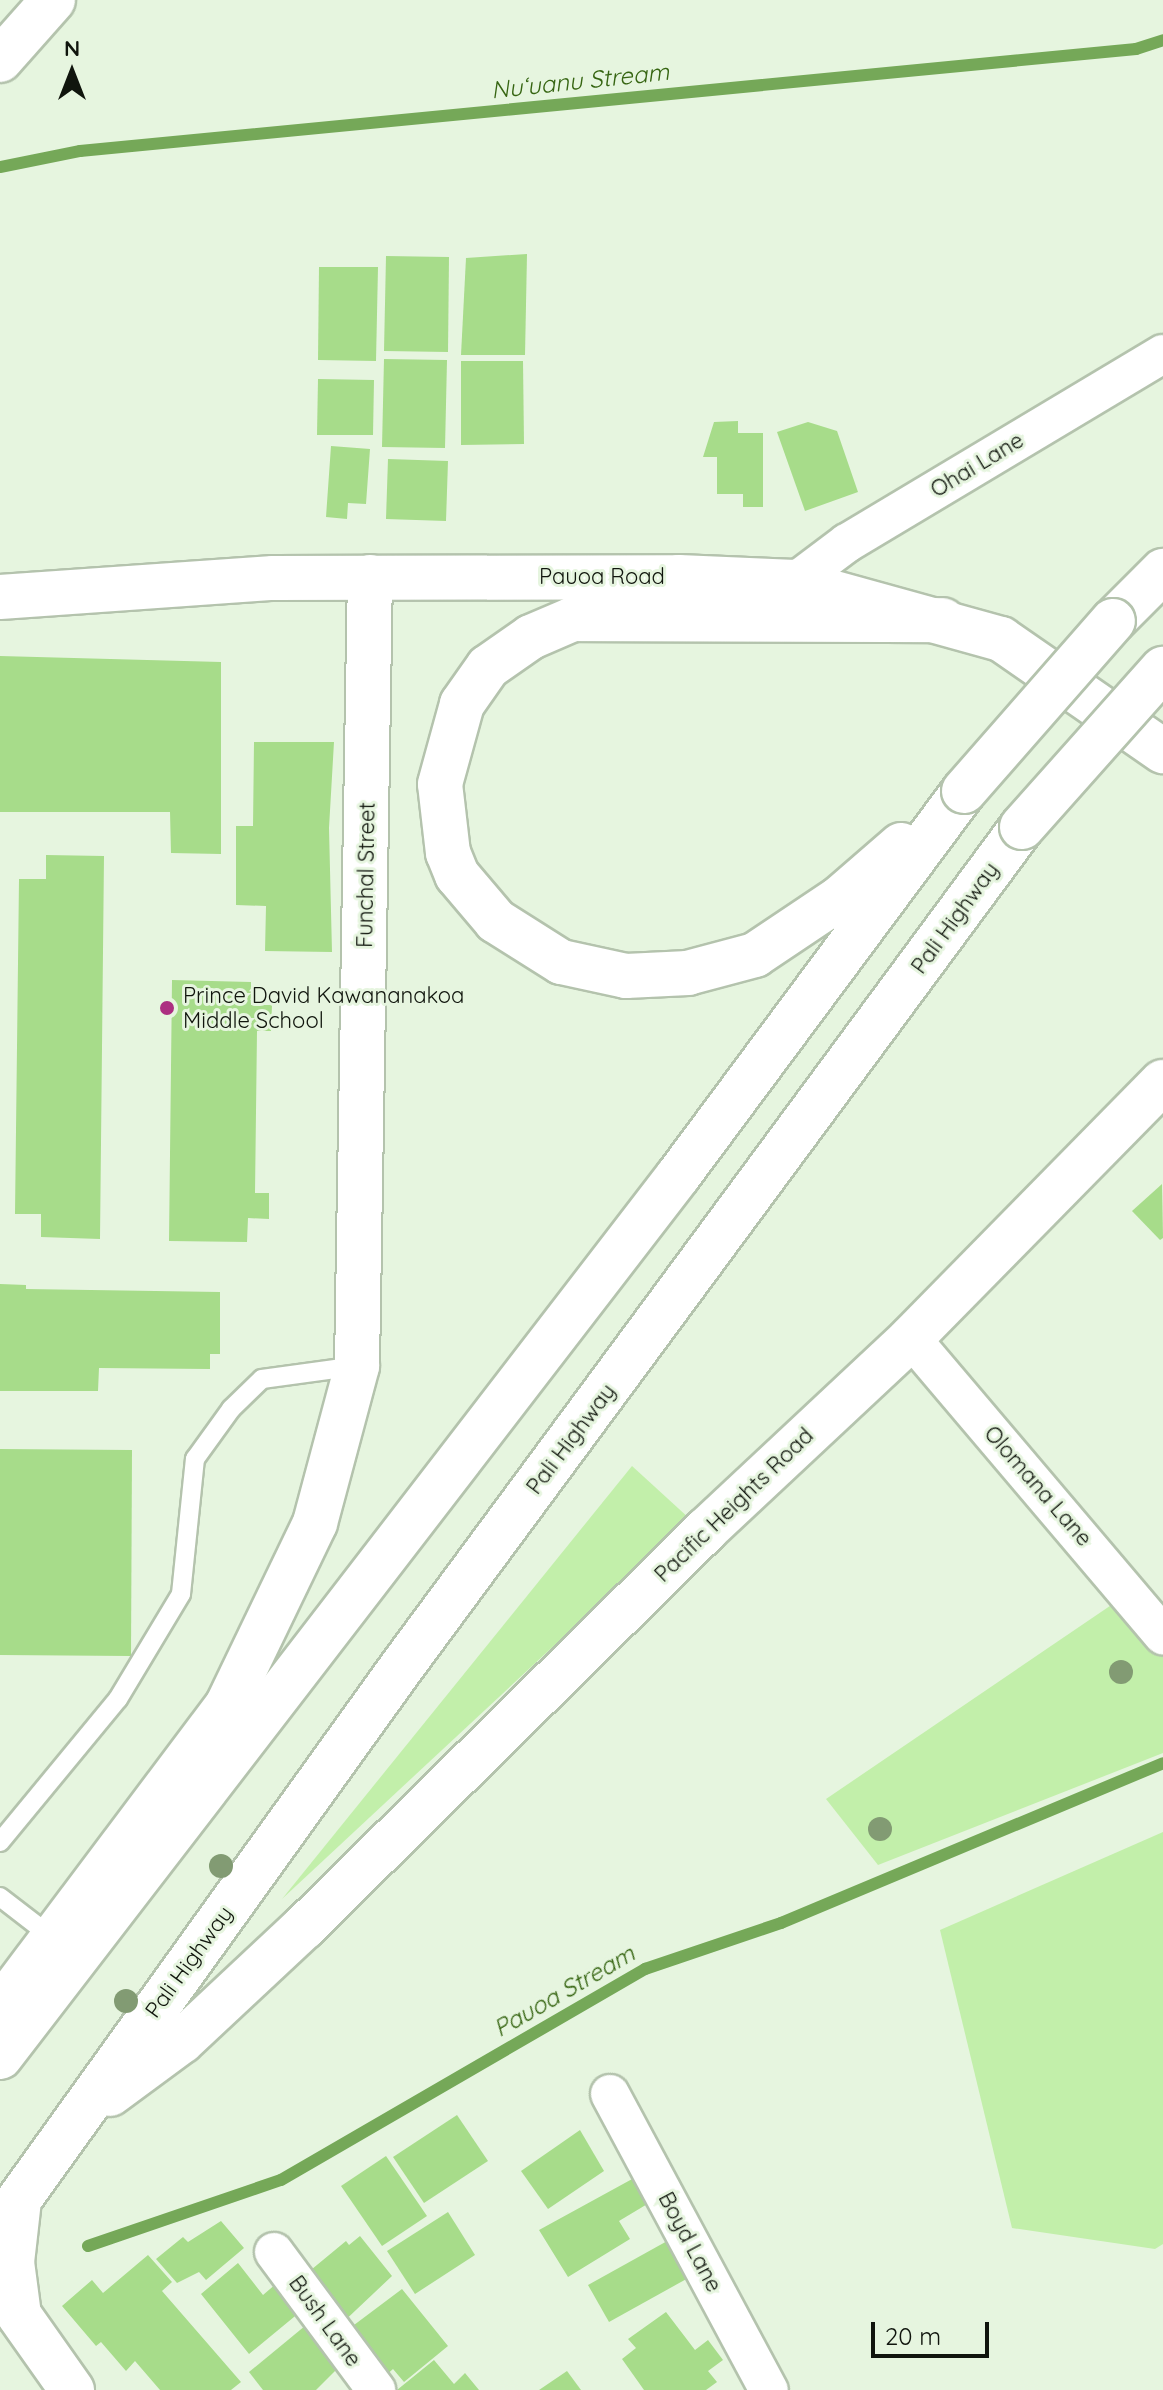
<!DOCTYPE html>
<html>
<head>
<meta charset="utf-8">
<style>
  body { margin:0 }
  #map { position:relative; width:1163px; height:2390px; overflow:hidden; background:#e6f5df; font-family:Quicksand,sans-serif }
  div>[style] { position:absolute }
  .green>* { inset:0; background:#c2efaa }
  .stream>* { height:12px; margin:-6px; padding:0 6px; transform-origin:6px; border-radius:6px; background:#75a858 }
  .building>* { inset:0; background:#a7dc8a }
  .roads { filter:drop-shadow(2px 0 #b4c3ad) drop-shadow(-2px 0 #b4c3ad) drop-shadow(0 2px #b4c3ad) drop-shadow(0 -2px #b4c3ad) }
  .lane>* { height:18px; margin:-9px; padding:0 9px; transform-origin:9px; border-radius:9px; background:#fff }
  .street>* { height:38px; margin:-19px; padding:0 19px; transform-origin:19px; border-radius:19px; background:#fff }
  .secondary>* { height:44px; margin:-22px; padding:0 22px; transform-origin:22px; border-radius:22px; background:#fff }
  .highway>* { height:44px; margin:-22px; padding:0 22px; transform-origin:22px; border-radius:22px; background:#fff }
  .bridges { filter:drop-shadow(2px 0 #b4c3ad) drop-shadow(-2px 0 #b4c3ad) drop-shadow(0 2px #b4c3ad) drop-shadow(0 -2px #b4c3ad) }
  .highway-bridge>* { height:44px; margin:-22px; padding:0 22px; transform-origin:22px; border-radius:22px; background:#fff }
  .trees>* { width:24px; height:24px; margin:-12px; border-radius:50%; background:#829b73 }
  .dots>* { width:22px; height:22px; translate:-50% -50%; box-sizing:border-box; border:4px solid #e6f5df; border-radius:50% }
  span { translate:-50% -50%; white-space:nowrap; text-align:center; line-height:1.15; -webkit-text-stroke:6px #e6f5df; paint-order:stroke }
  .street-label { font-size:22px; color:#10150d }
  .poi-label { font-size:22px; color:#10150d }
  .left { translate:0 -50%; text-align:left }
  .water-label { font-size:24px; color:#366512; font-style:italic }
  .north { position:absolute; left:32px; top:32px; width:80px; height:80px; -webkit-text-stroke:6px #e6f5df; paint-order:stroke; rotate:0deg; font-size:22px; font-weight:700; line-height:32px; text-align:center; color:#10150d }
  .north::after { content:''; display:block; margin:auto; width:28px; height:36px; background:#10150d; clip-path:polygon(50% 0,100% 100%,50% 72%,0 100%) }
  .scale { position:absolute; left:871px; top:2322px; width:118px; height:36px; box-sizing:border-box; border:4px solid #10150d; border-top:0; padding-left:10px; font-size:24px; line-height:28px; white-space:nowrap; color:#10150d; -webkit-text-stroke:6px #e6f5df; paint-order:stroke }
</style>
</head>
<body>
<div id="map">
  <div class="green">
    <div style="clip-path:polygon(632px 1466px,690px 1519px,282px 1899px)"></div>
    <div style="clip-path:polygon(1129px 1593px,1163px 1635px,1163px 1753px,878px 1865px,826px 1799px)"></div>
    <div style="clip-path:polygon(1163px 1832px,1163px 2244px,1155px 2249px,1012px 2228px,940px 1930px)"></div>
  </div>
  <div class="stream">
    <div style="left:0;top:167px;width:82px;rotate:-11.3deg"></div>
    <div style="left:80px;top:151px;width:1061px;rotate:-5.52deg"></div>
    <div style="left:1136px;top:49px;width:28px;rotate:-18deg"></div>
    <div style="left:88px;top:2246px;width:204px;rotate:-18.9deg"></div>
    <div style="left:281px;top:2180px;width:421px;rotate:-30.1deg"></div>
    <div style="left:645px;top:1969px;width:144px;rotate:-18.7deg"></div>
    <div style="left:781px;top:1923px;width:414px;rotate:-22.7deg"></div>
  </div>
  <div class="building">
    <div style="clip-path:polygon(527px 254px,525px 355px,461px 355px,466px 258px)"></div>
    <div style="clip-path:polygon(386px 256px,449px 257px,448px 352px,384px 351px)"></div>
    <div style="clip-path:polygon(319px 267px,378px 267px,376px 361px,318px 360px)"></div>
    <div style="clip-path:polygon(384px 359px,447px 360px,445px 448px,382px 447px)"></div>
    <div style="clip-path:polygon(461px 361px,523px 361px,524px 444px,461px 445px)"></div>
    <div style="clip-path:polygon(318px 379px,374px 380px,373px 435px,317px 435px)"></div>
    <div style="clip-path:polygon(738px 421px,738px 433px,763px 433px,763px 507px,743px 507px,743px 494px,717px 494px,717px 457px,703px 457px,714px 422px)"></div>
    <div style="clip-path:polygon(808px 422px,837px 431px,858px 492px,805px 511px,777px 432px)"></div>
    <div style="clip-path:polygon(331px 446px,370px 449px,366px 504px,348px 503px,347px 519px,326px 517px)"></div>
    <div style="clip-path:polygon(388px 459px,448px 461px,446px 521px,386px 519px)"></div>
    <div style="clip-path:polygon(0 656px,221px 662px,221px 854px,171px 853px,170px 812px,0 812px)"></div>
    <div style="clip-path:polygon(254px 742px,334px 742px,329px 828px,332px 952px,265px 951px,266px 906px,236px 905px,236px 826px,253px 826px)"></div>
    <div style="clip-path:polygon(46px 855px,104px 856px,100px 1239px,41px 1237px,41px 1214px,15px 1214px,19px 879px,46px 879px)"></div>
    <div style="clip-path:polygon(172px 980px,251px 982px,251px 1005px,272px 1005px,271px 1031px,257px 1031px,255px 1193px,269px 1193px,269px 1219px,248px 1218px,247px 1242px,169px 1241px)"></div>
    <div style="clip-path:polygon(1162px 1184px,1163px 1238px,1160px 1240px,1132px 1211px)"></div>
    <div style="clip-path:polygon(0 1284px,26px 1285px,26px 1289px,220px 1292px,220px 1354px,210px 1354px,210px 1369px,99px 1368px,98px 1391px,0 1391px)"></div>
    <div style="clip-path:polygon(0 1449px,132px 1450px,131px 1656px,0 1655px)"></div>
    <div style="clip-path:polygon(457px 2115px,488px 2161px,424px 2203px,393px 2157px)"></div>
    <div style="clip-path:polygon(580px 2130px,604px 2171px,548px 2209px,521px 2171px)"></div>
    <div style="clip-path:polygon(386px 2156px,427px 2216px,382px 2246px,341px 2186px)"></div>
    <div style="clip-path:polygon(634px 2178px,649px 2203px,619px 2221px,630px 2239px,568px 2277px,539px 2230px)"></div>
    <div style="clip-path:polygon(448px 2212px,475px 2255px,415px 2294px,387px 2251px)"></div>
    <div style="clip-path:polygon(221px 2221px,244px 2248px,206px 2280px,199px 2272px,177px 2283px,156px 2259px,183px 2237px,188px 2242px)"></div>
    <div style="clip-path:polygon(360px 2236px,392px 2276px,338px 2327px,300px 2279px,346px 2241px,349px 2245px)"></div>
    <div style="clip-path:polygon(669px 2240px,690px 2277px,609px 2322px,588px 2285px)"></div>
    <div style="clip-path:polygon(148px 2255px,172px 2282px,162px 2291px,241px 2382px,231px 2390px,160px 2390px,135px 2361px,126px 2371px,101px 2342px,96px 2346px,62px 2306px,92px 2280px,103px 2293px)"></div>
    <div style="clip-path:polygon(238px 2263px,263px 2295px,277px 2283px,300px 2312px,249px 2354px,201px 2294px)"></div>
    <div style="clip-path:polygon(402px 2289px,448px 2346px,404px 2382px,393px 2369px,383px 2378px,346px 2331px)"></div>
    <div style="clip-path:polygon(666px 2312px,695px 2350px,708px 2340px,723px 2360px,708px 2371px,717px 2382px,706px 2390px,644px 2390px,622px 2359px,636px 2348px,628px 2339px)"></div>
    <div style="clip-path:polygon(311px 2321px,344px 2362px,316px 2390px,263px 2390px,249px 2372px)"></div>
    <div style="clip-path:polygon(434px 2360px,454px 2384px,465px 2373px,479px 2390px,397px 2390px)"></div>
    <div style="clip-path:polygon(567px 2371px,581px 2390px,539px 2390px)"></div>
  </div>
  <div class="roads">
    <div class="lane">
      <div style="left:0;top:1842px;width:185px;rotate:-50.5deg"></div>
      <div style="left:118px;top:1699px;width:122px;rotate:-59deg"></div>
      <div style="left:181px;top:1594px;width:136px;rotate:-84.1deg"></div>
      <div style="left:195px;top:1459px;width:62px;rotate:-54.2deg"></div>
      <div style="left:231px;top:1409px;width:43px;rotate:-44.1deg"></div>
      <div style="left:262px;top:1379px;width:96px;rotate:-7.8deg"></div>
      <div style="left:0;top:1897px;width:67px;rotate:37.7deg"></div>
    </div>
    <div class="street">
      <div style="left:795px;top:582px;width:65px;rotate:-36.9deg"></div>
      <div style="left:847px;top:543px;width:368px;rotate:-30.9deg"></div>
      <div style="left:911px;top:1338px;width:390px;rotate:49.7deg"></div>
      <div style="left:610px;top:2094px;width:336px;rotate:61.8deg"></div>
      <div style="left:274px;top:2252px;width:172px;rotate:53.5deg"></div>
    </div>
    <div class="secondary">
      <div style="left:0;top:60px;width:80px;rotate:-48.5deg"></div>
      <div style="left:0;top:597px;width:274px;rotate:-4deg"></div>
      <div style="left:273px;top:578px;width:406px;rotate:-0.1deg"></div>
      <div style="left:679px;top:577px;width:116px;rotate:2.5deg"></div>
      <div style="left:795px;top:582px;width:214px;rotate:15.5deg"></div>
      <div style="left:1001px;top:639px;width:197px;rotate:34.7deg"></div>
      <div style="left:357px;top:1366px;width:789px;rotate:-89.06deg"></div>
      <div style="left:304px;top:1927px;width:565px;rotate:-44.64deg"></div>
      <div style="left:706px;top:1530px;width:281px;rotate:-43.1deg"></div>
      <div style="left:911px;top:1338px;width:359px;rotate:-45.5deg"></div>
    </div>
    <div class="highway">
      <div style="left:1113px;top:621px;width:71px;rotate:-45deg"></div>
      <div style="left:901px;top:845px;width:81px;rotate:139deg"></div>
      <div style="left:840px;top:898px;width:102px;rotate:146.2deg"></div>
      <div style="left:755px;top:955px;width:69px;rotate:165deg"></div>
      <div style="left:688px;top:973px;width:62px;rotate:177.2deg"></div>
      <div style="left:626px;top:976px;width:66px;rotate:-167.8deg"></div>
      <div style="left:561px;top:962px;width:77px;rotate:-147.8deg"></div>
      <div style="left:496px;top:921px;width:60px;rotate:-130.3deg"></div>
      <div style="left:457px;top:875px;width:24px;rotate:-112deg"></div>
      <div style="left:448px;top:853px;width:69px;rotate:-96.6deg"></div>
      <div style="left:440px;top:784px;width:83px;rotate:-74.6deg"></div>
      <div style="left:462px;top:704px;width:45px;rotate:-54.9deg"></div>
      <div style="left:488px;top:667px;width:52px;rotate:-34.9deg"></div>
      <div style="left:531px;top:637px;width:46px;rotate:-23.2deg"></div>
      <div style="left:573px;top:619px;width:370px;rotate:0.2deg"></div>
      <div style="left:0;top:2008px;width:378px;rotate:-53.1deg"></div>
      <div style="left:227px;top:1706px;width:203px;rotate:-64.3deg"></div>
      <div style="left:315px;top:1523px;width:163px;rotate:-75deg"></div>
      <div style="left:0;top:2057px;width:1112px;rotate:-52.42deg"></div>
      <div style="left:678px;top:1176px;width:480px;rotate:-53.4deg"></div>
      <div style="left:110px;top:2094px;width:89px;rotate:-36.4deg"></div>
      <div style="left:182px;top:2041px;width:167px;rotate:-43.1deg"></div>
      <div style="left:19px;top:2200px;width:62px;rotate:96.4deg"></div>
      <div style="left:12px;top:2262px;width:53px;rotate:82.5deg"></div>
      <div style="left:19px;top:2315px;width:92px;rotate:54.8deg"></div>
      <div style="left:0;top:2226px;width:691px;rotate:-54.31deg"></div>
      <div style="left:403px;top:1665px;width:1042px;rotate:-53.55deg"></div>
    </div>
  </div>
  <div class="bridges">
    <div class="highway-bridge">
      <div style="left:964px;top:791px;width:226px;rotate:-48.8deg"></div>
      <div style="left:1022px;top:827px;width:212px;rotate:-48.3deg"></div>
    </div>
  </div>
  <div class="trees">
    <div style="left:1121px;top:1672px"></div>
    <div style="left:880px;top:1829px"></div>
    <div style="left:221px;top:1866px"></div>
    <div style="left:126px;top:2001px"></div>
  </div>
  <div class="dots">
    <div style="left:167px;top:1008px;background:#ac2f81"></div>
  </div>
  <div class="street-label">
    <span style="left:977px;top:465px;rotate:-31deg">Ohai Lane</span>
    <span style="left:602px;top:577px">Pauoa Road</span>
    <span style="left:366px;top:875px;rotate:-89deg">Funchal Street</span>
    <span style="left:955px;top:918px;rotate:-54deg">Pali Highway</span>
    <span style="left:571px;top:1439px;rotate:-53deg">Pali Highway</span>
    <span style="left:1038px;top:1486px;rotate:49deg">Olomana Lane</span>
    <span style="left:734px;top:1505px;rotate:-44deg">Pacific Heights Road</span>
    <span style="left:189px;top:1962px;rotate:-54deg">Pali Highway</span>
    <span style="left:690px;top:2242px;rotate:62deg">Boyd Lane</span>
    <span style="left:325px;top:2321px;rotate:54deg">Bush Lane</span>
  </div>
  <div class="poi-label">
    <span class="left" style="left:183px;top:1008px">Prince David Kawananakoa<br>Middle School</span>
  </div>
  <div class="water-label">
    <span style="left:580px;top:81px;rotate:-6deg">Nuʻuanu Stream</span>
    <span style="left:564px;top:1991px;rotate:-30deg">Pauoa Stream</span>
  </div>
  <div class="north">N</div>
  <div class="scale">20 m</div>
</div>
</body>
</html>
